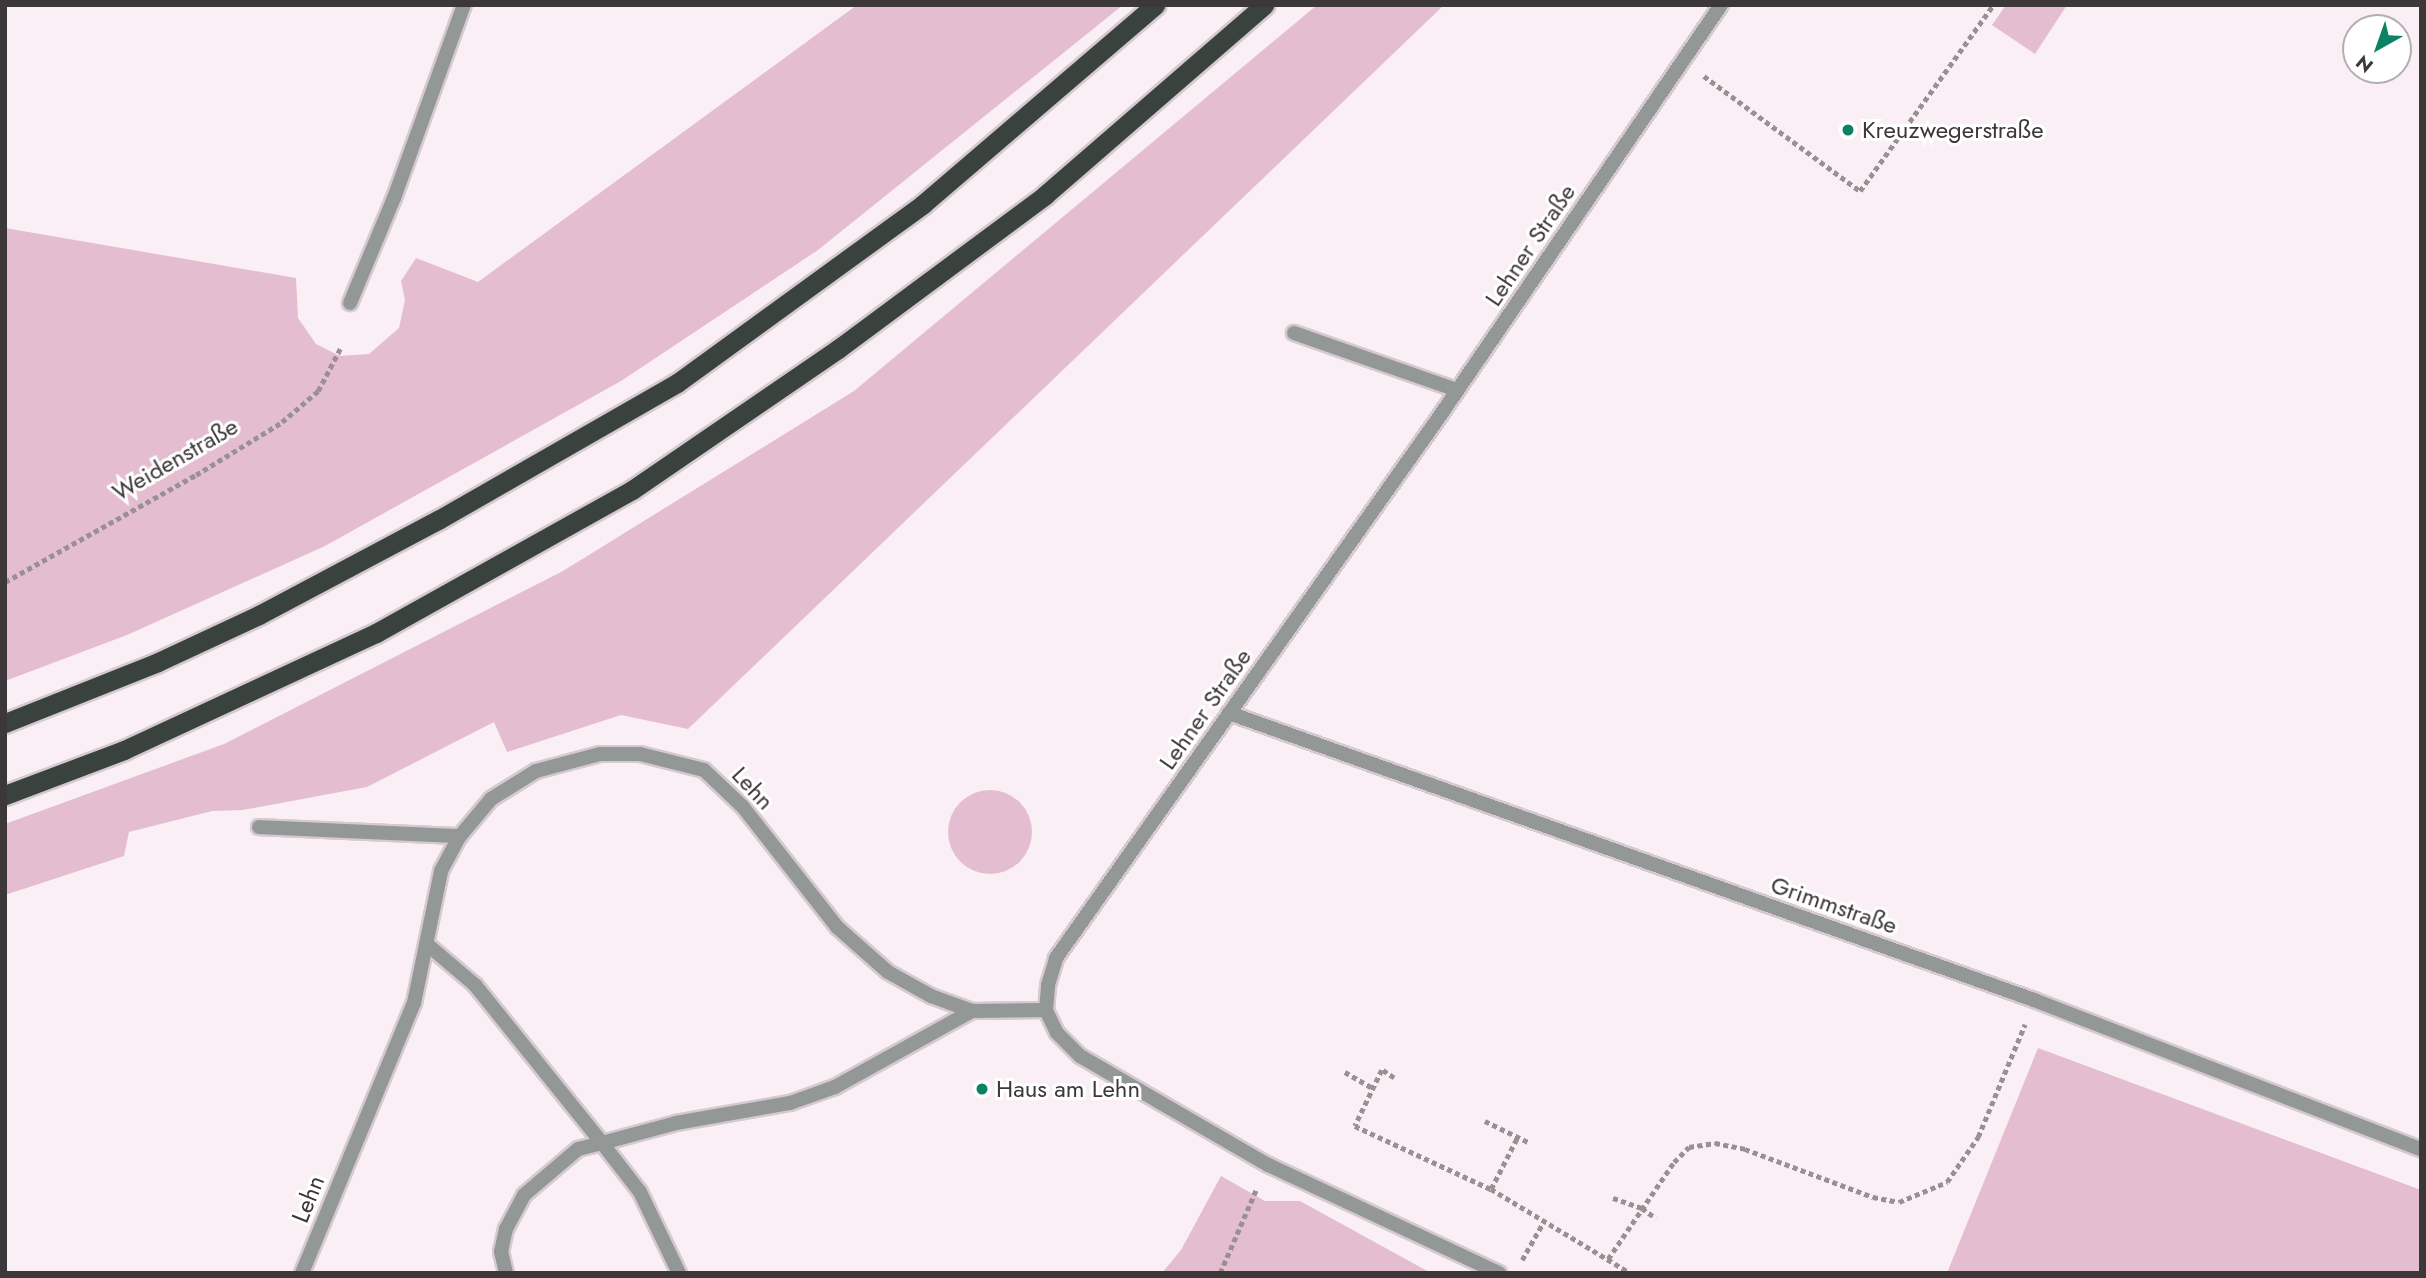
<!DOCTYPE html>
<html>
<head>
<meta charset="utf-8">
<style>
  body { margin:0 }
  #map { position:relative; width:2426px; height:1278px; overflow:hidden; background:#faeff4; font-family:Jost,sans-serif }
  div>[style] { position:absolute }
  .green>* { inset:0; background:#e4bdd0 }
  .round { border-radius:50% }
  .path>* { height:4.5px; margin-top:-2.25px; transform-origin:0; background:repeating-linear-gradient(90deg,#989093 0 5px,transparent 0 8.5px) }
  .roads { filter:drop-shadow(2px 0 #d4cacf) drop-shadow(-2px 0 #d4cacf) drop-shadow(0 2px #d4cacf) drop-shadow(0 -2px #d4cacf) }
  .service>* { height:14px; margin:-7px; padding:0 7px; transform-origin:7px; border-radius:7px; background:#939795 }
  .minor>* { height:14px; margin:-7px; padding:0 7px; transform-origin:7px; border-radius:7px; background:#939795 }
  .trunk>* { height:19px; margin:-9.5px; padding:0 9.5px; transform-origin:9.5px; border-radius:9.5px; background:#3a423e }
  .dots>* { width:19px; height:19px; translate:-50% -50%; box-sizing:border-box; border:4px solid #fff; border-radius:50% }
  span { translate:-50% -50%; white-space:nowrap; text-align:center; line-height:1.15; -webkit-text-stroke:6px #fff; paint-order:stroke }
  .poi-label { font-size:24px; color:#3c3739 }
  .left { translate:0 -50%; text-align:left }
  .street-label { font-size:24px; color:#3c3739 }
  .frame { position:absolute; inset:0; border:7px solid #3c3739; pointer-events:none }
  .north { position:absolute; left:2342px; top:14px; width:70px; height:70px; box-sizing:border-box; background:#fff; border:2px solid #b1afb0; border-radius:50%; rotate:220deg; font-size:19px; font-weight:700; line-height:28px; text-align:center; color:#3c3739 }
  .north::after { content:''; display:block; margin:auto; width:24px; height:32px; background:#098363; clip-path:polygon(50% 0,100% 100%,50% 72%,0 100%) }
</style>
</head>
<body>
<div id="map">
  <div class="green">
    <div style="clip-path:polygon(857px 5px,1123px 5px,818px 250px,621px 381px,325px 546px,127px 635px,5px 681px,5px 228px,296px 278px,298px 318px,316px 344px,340px 356px,369px 354px,399px 328px,405px 300px,401px 281px,416px 258px,478px 282px)"></div>
    <div style="clip-path:polygon(1317px 5px,1444px 5px,688px 729px,621px 715px,507px 752px,494px 722px,367px 787px,243px 810px,212px 811px,129px 832px,124px 856px,5px 895px,5px 824px,224px 744px,563px 571px,854px 391px)"></div>
    <div style="clip-path:polygon(2006px 5px,2067px 5px,2035px 54px,1992px 25px)"></div>
    <div class="round" style="left:948px;top:790px;width:84px;height:84px"></div>
    <div style="clip-path:polygon(2038px 1048px,2421px 1190px,2421px 1273px,1947px 1273px)"></div>
    <div style="clip-path:polygon(1221px 1176px,1265px 1201px,1300px 1201px,1431px 1273px,1162px 1273px,1181px 1250px)"></div>
  </div>
  <div class="path">
    <div style="left:1704px;top:76px;width:194px;rotate:36.4deg"></div>
    <div style="left:1860px;top:191px;width:229px;rotate:-54.4deg"></div>
    <div style="left:5px;top:582px;width:219px;rotate:-29.3deg"></div>
    <div style="left:196px;top:475px;width:101px;rotate:-31.6deg"></div>
    <div style="left:282px;top:422px;width:48px;rotate:-40.7deg"></div>
    <div style="left:318px;top:391px;width:50px;rotate:-62.4deg"></div>
    <div style="left:1345px;top:1072px;width:32px;rotate:30deg"></div>
    <div style="left:1394px;top:1078px;width:14px;rotate:-146deg"></div>
    <div style="left:1382px;top:1070px;width:62px;rotate:115.7deg"></div>
    <div style="left:1355px;top:1126px;width:150px;rotate:24.9deg"></div>
    <div style="left:1491px;top:1189px;width:162px;rotate:31.1deg"></div>
    <div style="left:1485px;top:1121px;width:48px;rotate:26deg"></div>
    <div style="left:1491px;top:1189px;width:59px;rotate:-63deg"></div>
    <div style="left:1613px;top:1198px;width:31px;rotate:19deg"></div>
    <div style="left:1642px;top:1208px;width:17px;rotate:36deg"></div>
    <div style="left:1608px;top:1259px;width:117px;rotate:-55.8deg"></div>
    <div style="left:1674px;top:1162px;width:21px;rotate:-45deg"></div>
    <div style="left:1689px;top:1147px;width:26px;rotate:-9deg"></div>
    <div style="left:1715px;top:1143px;width:31px;rotate:11deg"></div>
    <div style="left:1745px;top:1149px;width:137px;rotate:20.6deg"></div>
    <div style="left:1873px;top:1197px;width:26px;rotate:11deg"></div>
    <div style="left:1899px;top:1202px;width:52px;rotate:-22.6deg"></div>
    <div style="left:1947px;top:1182px;width:55px;rotate:-55.4deg"></div>
    <div style="left:1978px;top:1137px;width:122px;rotate:-67.4deg"></div>
    <div style="left:1522px;top:1260px;width:45px;rotate:-60.6deg"></div>
    <div style="left:1220px;top:1273px;width:90px;rotate:-66.6deg"></div>
  </div>
  <div class="roads">
    <div class="service">
      <div style="left:1294px;top:333px;width:173px;rotate:19.3deg"></div>
      <div style="left:259px;top:827px;width:201px;rotate:2.6deg"></div>
      <div style="left:506px;top:1273px;width:22px;rotate:-103deg"></div>
      <div style="left:501px;top:1252px;width:24px;rotate:-78deg"></div>
      <div style="left:506px;top:1229px;width:38px;rotate:-62deg"></div>
      <div style="left:524px;top:1195px;width:71px;rotate:-40.4deg"></div>
      <div style="left:578px;top:1149px;width:25px;rotate:-14deg"></div>
      <div style="left:602px;top:1143px;width:62px;rotate:52.2deg"></div>
      <div style="left:640px;top:1192px;width:90px;rotate:64.3deg"></div>
    </div>
    <div class="minor">
      <div style="left:350px;top:303px;width:114px;rotate:-67.3deg"></div>
      <div style="left:394px;top:198px;width:205px;rotate:-70.1deg"></div>
      <div style="left:1229px;top:713px;width:855px;rotate:19.62deg"></div>
      <div style="left:2034px;top:1000px;width:415px;rotate:21.1deg"></div>
      <div style="left:428px;top:945px;width:62px;rotate:40.4deg"></div>
      <div style="left:475px;top:985px;width:203px;rotate:51.2deg"></div>
      <div style="left:602px;top:1143px;width:77px;rotate:-15.1deg"></div>
      <div style="left:676px;top:1123px;width:116px;rotate:-10deg"></div>
      <div style="left:790px;top:1103px;width:48px;rotate:-19.6deg"></div>
      <div style="left:835px;top:1087px;width:157px;rotate:-29deg"></div>
      <div style="left:302px;top:1273px;width:292px;rotate:-67.5deg"></div>
      <div style="left:414px;top:1003px;width:135px;rotate:-78.4deg"></div>
      <div style="left:441px;top:871px;width:40px;rotate:-62deg"></div>
      <div style="left:460px;top:836px;width:48px;rotate:-50deg"></div>
      <div style="left:491px;top:799px;width:53px;rotate:-31.9deg"></div>
      <div style="left:536px;top:771px;width:66px;rotate:-14.9deg"></div>
      <div style="left:600px;top:754px;width:40px"></div>
      <div style="left:640px;top:754px;width:66px;rotate:14deg"></div>
      <div style="left:704px;top:770px;width:54px;rotate:43.5deg"></div>
      <div style="left:743px;top:807px;width:152px;rotate:51.9deg"></div>
      <div style="left:837px;top:927px;width:68px;rotate:41.4deg"></div>
      <div style="left:888px;top:972px;width:49px;rotate:29.2deg"></div>
      <div style="left:931px;top:996px;width:44px;rotate:20.1deg"></div>
      <div style="left:972px;top:1011px;width:74px;rotate:-0.8deg"></div>
      <div style="left:1499px;top:1273px;width:255px;rotate:-154.9deg"></div>
      <div style="left:1268px;top:1165px;width:217px;rotate:-149.9deg"></div>
      <div style="left:1080px;top:1056px;width:33px;rotate:-135deg"></div>
      <div style="left:1057px;top:1033px;width:25px;rotate:-116deg"></div>
      <div style="left:1046px;top:1010px;width:25px;rotate:-85deg"></div>
      <div style="left:1048px;top:985px;width:28px;rotate:-73deg"></div>
      <div style="left:1056px;top:958px;width:656px;rotate:-54.69deg"></div>
      <div style="left:1435px;top:423px;width:506px;rotate:-55.62deg"></div>
    </div>
    <div class="trunk">
      <div style="left:5px;top:723px;width:165px;rotate:-21.7deg"></div>
      <div style="left:158px;top:662px;width:111px;rotate:-25deg"></div>
      <div style="left:259px;top:615px;width:203px;rotate:-28deg"></div>
      <div style="left:438px;top:520px;width:275px;rotate:-29.8deg"></div>
      <div style="left:677px;top:383px;width:304px;rotate:-36deg"></div>
      <div style="left:923px;top:204px;width:306px;rotate:-40.6deg"></div>
      <div style="left:5px;top:795px;width:127px;rotate:-20.7deg"></div>
      <div style="left:124px;top:750px;width:278px;rotate:-24.9deg"></div>
      <div style="left:376px;top:633px;width:293px;rotate:-29.2deg"></div>
      <div style="left:632px;top:490px;width:250px;rotate:-34.4deg"></div>
      <div style="left:838px;top:349px;width:258px;rotate:-36.6deg"></div>
      <div style="left:1045px;top:195px;width:290px;rotate:-40.9deg"></div>
    </div>
  </div>
  <div class="dots">
    <div style="left:1848px;top:130px;background:#098363"></div>
    <div style="left:982px;top:1089px;background:#098363"></div>
  </div>
  <div class="poi-label">
    <span class="left" style="left:1862px;top:130px">Kreuzwegerstraße</span>
    <span class="left" style="left:996px;top:1089px">Haus am Lehn</span>
  </div>
  <div class="street-label">
    <span style="left:1530px;top:245px;rotate:-56deg">Lehner Straße</span>
    <span style="left:175px;top:459px;rotate:-30deg">Weidenstraße</span>
    <span style="left:1205px;top:709px;rotate:-55deg">Lehner Straße</span>
    <span style="left:753px;top:788px;rotate:47deg">Lehn</span>
    <span style="left:1834px;top:905px;rotate:19deg">Grimmstraße</span>
    <span style="left:308px;top:1199px;rotate:-68deg">Lehn</span>
  </div>
  <div class="frame"></div>
  <div class="north">N</div>
</div>
</body>
</html>
